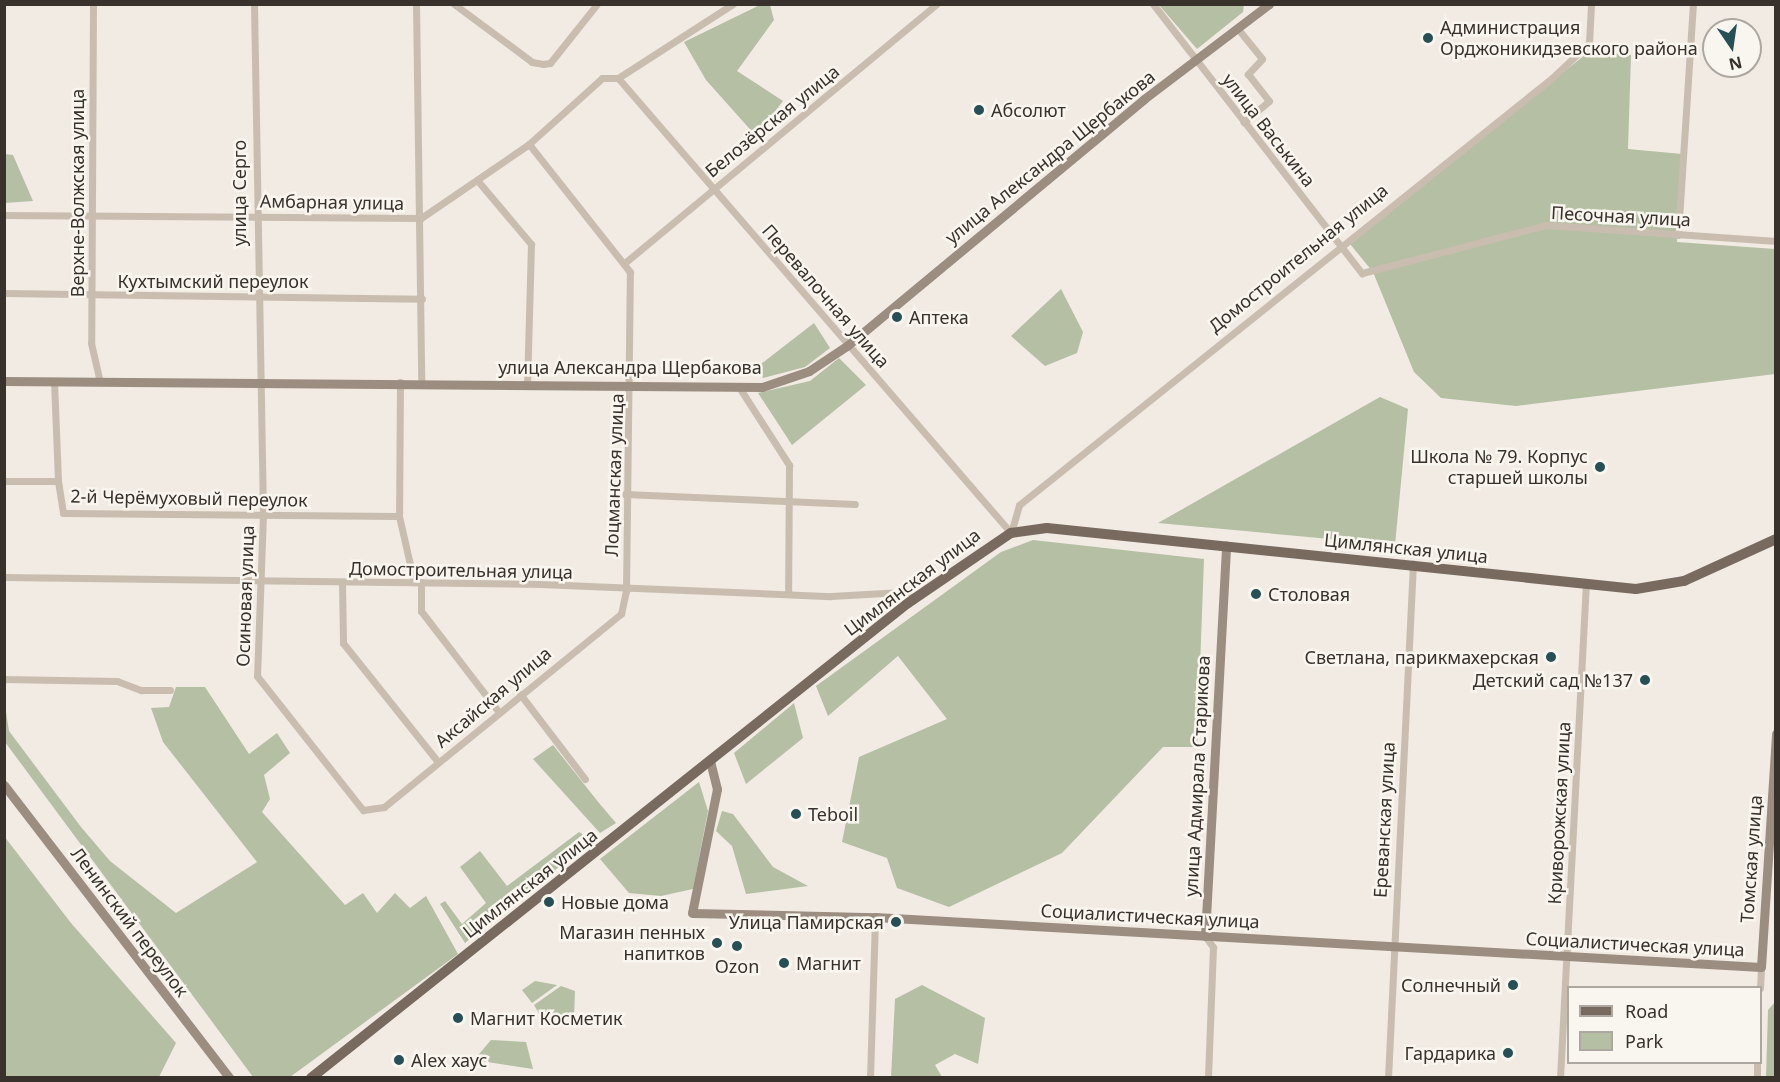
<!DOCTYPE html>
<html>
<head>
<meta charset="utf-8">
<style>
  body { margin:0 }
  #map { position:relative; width:1780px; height:1082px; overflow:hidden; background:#f1ebe3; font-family:"Noto Sans",sans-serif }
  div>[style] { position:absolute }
  .green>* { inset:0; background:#b4bfa4 }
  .street>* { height:7px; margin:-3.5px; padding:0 3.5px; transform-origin:3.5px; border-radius:3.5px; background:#c9bdaf }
  .secondary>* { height:9px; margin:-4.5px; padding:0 4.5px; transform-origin:4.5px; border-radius:4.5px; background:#9c8d81 }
  .primary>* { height:10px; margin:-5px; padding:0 5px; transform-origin:5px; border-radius:5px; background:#786a5f }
  .dots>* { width:16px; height:16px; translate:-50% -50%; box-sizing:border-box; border:3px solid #f9f5ef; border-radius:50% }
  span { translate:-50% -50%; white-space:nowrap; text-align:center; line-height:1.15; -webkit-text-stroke:5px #f9f5ef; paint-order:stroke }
  .poi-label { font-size:18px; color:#38312c }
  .left { translate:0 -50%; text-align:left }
  .right { translate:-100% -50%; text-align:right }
  .street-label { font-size:18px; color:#38312c }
  .frame { position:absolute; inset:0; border:6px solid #38312c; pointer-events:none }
  .legend { position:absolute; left:1567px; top:986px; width:195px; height:78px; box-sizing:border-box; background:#f9f5ef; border:2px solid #aca7a1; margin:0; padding:8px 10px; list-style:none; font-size:18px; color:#38312c }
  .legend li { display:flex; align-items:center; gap:12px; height:30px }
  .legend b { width:30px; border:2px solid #aca7a1 }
  .north { position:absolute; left:1702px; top:18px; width:60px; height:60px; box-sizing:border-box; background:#f9f5ef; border:2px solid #aca7a1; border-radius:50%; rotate:167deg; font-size:16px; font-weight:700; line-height:24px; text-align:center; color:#38312c }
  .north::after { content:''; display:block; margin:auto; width:21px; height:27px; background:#264f56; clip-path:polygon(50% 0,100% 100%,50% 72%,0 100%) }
</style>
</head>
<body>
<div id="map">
  <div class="green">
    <div style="clip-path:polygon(762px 4px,770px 5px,774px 20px,737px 71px,783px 101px,756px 136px,706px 80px,684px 42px)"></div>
    <div style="clip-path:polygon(1159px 5px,1244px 5px,1243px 12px,1197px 49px)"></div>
    <div style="clip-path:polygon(1591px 50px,1631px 55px,1628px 149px,1682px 154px,1677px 242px,1775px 249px,1775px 374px,1516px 406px,1441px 398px,1414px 372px,1373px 272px,1350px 244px)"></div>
    <div style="clip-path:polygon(5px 154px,13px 155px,33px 201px,5px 203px)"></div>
    <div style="clip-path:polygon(1061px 289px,1083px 332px,1077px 353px,1045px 366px,1011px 336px)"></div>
    <div style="clip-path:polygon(814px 323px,830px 348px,805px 367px,763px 378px,757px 367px)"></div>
    <div style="clip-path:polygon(839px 358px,866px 385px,792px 445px,758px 393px,810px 381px)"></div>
    <div style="clip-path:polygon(1380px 397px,1408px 409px,1395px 545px,1158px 523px)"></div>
    <div style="clip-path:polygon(1033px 540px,1204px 559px,1197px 747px,1163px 747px,1062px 853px,949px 907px,897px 888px,887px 858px,842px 842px,859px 757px,947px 719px,898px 656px,828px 716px,816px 686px,1001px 552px)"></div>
    <div style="clip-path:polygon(176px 687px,205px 687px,249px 754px,277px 733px,290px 753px,264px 775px,270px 799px,262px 812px,345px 905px,363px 893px,377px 913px,395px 893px,410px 908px,426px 896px,458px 954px,290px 1077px,253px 1077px,5px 742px,5px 705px,9px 731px,81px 827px,110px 861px,176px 913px,257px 862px,163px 742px,151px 708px,169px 707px)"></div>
    <div style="clip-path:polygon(794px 703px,803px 738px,746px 784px,734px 753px)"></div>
    <div style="clip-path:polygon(553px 745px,599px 803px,616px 823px,600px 833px,533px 759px)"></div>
    <div style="clip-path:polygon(699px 782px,708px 811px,693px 889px,661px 896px,629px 893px,600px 859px)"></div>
    <div style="clip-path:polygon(722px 811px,733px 814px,773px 867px,808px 886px,746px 894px,732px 846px,716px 831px)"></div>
    <div style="clip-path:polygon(579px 832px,592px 840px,465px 943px,440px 904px,445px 901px,462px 924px,486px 903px,460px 867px,480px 851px,507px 886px)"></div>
    <div style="clip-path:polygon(4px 836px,71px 923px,176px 1043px,159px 1077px,5px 1077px)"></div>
    <div style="clip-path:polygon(535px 981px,557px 985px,532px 1003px,522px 990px)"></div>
    <div style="clip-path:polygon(922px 985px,985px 1018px,978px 1064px,955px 1054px,935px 1065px,942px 1077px,891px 1077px,895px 999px)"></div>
    <div style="clip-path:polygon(561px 986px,575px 991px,574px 1017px,540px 1015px,534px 1005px)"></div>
    <div style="clip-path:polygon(1775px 1002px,1775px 1077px,1766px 1077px,1768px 1010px)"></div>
    <div style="clip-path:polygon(491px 1040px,526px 1042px,533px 1069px,474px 1060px)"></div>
  </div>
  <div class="street">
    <div style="left:93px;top:4px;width:339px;rotate:90.3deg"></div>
    <div style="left:91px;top:343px;width:40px;rotate:77deg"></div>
    <div style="left:254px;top:4px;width:510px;rotate:88.99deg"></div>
    <div style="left:263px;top:514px;width:162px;rotate:92.1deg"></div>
    <div style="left:257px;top:676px;width:171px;rotate:51.7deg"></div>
    <div style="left:363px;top:810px;width:21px;rotate:-8deg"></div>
    <div style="left:384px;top:807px;width:306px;rotate:-39.2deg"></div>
    <div style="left:621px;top:614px;width:24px;rotate:-78deg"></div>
    <div style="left:626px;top:591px;width:319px;rotate:-89.3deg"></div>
    <div style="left:630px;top:272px;width:163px;rotate:-128.3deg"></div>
    <div style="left:416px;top:4px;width:378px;rotate:89.2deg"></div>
    <div style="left:454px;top:4px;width:97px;rotate:36.6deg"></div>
    <div style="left:532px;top:62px;width:11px;rotate:10deg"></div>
    <div style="left:543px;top:64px;width:7px;rotate:-8deg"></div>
    <div style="left:550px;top:63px;width:75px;rotate:-51.5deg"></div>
    <div style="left:1153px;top:4px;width:341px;rotate:52.2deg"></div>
    <div style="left:1362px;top:273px;width:190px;rotate:-14.6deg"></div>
    <div style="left:1546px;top:225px;width:231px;rotate:4deg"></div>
    <div style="left:1238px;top:29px;width:38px;rotate:51deg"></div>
    <div style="left:1262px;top:59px;width:21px;rotate:133deg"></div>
    <div style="left:1248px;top:74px;width:34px;rotate:52deg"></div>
    <div style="left:1269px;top:101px;width:33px;rotate:140deg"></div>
    <div style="left:618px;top:78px;width:601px;rotate:49.18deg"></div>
    <div style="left:477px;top:180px;width:84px;rotate:49.8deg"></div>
    <div style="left:531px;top:244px;width:140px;rotate:91.6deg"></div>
    <div style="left:4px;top:215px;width:417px;rotate:0.4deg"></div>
    <div style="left:421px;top:218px;width:131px;rotate:-34.4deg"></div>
    <div style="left:529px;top:144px;width:98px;rotate:-42.1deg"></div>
    <div style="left:602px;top:78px;width:16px"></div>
    <div style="left:618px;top:78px;width:137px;rotate:-32.8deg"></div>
    <div style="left:1678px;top:235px;width:231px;rotate:-86.3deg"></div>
    <div style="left:627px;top:261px;width:403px;rotate:-39.7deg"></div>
    <div style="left:4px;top:293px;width:418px;rotate:0.8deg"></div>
    <div style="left:54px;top:381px;width:100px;rotate:87.7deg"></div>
    <div style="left:400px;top:382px;width:134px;rotate:90.4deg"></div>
    <div style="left:399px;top:516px;width:68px;rotate:77.2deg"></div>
    <div style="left:739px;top:387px;width:93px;rotate:57.3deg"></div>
    <div style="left:789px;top:465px;width:129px;rotate:90.4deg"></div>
    <div style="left:4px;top:481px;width:54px"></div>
    <div style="left:58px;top:481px;width:32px;rotate:81deg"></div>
    <div style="left:63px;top:513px;width:336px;rotate:0.5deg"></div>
    <div style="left:625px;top:494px;width:230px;rotate:2.5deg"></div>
    <div style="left:1011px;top:533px;width:29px;rotate:-74deg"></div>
    <div style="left:1019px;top:505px;width:683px;rotate:-38.7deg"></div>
    <div style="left:1552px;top:78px;width:51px;rotate:-43.4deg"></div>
    <div style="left:1589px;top:43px;width:39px;rotate:-87deg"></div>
    <div style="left:4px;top:577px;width:536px;rotate:0.75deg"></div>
    <div style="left:540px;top:584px;width:291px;rotate:2.4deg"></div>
    <div style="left:831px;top:596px;width:71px;rotate:-3.2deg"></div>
    <div style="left:902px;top:592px;width:15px;rotate:23deg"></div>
    <div style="left:421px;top:582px;width:29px;rotate:90deg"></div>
    <div style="left:421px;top:611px;width:126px;rotate:52.4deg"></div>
    <div style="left:342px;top:583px;width:60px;rotate:89deg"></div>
    <div style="left:343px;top:643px;width:152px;rotate:51.4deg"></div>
    <div style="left:4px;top:679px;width:113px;rotate:1deg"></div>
    <div style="left:117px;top:681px;width:26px;rotate:21deg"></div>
    <div style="left:141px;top:690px;width:29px"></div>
    <div style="left:520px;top:694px;width:107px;rotate:52.6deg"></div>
    <div style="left:1205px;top:936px;width:14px;rotate:54deg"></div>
    <div style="left:1213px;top:947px;width:131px;rotate:92.2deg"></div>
    <div style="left:1760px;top:988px;width:21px;rotate:-87deg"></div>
    <div style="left:870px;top:1078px;width:161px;rotate:-88.2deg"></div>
    <div style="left:1388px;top:1078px;width:515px;rotate:-87.22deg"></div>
    <div style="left:1560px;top:1078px;width:493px;rotate:-87deg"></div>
    <div style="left:1757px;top:1078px;width:16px;rotate:-90deg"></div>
  </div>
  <div class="secondary">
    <div style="left:4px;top:381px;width:758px;rotate:0.45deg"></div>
    <div style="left:762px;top:387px;width:50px;rotate:-18.8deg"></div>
    <div style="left:809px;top:371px;width:47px;rotate:-33.7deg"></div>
    <div style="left:848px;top:345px;width:385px;rotate:-39.7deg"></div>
    <div style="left:1144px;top:99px;width:157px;rotate:-37.2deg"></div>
    <div style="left:710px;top:761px;width:29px;rotate:76deg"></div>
    <div style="left:717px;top:789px;width:126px;rotate:101.4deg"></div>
    <div style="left:692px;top:913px;width:183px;rotate:1.3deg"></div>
    <div style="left:875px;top:917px;width:887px;rotate:3.23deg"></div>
    <div style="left:1761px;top:967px;width:234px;rotate:-86.3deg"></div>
    <div style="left:4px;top:785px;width:370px;rotate:52.4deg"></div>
    <div style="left:1205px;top:936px;width:391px;rotate:-86.9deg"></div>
  </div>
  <div class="primary">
    <div style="left:311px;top:1078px;width:763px;rotate:-38.51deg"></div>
    <div style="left:908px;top:603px;width:125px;rotate:-34.2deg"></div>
    <div style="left:1011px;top:533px;width:36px;rotate:-8deg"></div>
    <div style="left:1047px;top:528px;width:592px;rotate:5.91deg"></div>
    <div style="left:1636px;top:589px;width:49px;rotate:-9.5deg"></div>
    <div style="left:1684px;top:581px;width:101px;rotate:-24.5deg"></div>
  </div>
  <div class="dots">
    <div style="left:1428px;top:38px;background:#264f56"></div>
    <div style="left:979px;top:110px;background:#264f56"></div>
    <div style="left:897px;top:317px;background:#264f56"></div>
    <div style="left:1600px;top:467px;background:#264f56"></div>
    <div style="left:1256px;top:594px;background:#264f56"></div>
    <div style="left:1551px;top:657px;background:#264f56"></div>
    <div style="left:1645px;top:680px;background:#264f56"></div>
    <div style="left:796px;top:814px;background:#264f56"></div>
    <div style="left:549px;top:902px;background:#264f56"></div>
    <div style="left:896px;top:922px;background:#264f56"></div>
    <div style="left:717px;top:943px;background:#264f56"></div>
    <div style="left:737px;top:946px;background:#264f56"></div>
    <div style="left:784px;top:963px;background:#264f56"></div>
    <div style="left:1513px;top:985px;background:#264f56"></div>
    <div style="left:458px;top:1018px;background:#264f56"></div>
    <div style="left:1508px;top:1053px;background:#264f56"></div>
    <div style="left:399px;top:1060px;background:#264f56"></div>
  </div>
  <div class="poi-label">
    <span class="left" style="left:1440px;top:38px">Администрация<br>Орджоникидзевского района</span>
    <span class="left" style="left:991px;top:110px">Абсолют</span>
    <span class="left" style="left:909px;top:317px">Аптека</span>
    <span class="right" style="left:1588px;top:467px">Школа № 79. Корпус<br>старшей школы</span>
    <span class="left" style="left:1268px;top:594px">Столовая</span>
    <span class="right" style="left:1539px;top:657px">Светлана, парикмахерская</span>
    <span class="right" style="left:1633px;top:680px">Детский сад №137</span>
    <span class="left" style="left:808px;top:814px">Teboil</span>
    <span class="left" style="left:561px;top:902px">Новые дома</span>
    <span class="right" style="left:884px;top:922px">Улица Памирская</span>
    <span class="right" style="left:705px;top:943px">Магазин пенных<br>напитков</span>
    <span class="left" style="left:796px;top:963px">Магнит</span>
    <span style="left:737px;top:966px">Ozon</span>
    <span class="right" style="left:1501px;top:985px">Солнечный</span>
    <span class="left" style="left:470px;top:1018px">Магнит Косметик</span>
    <span class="right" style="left:1496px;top:1053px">Гардарика</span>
    <span class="left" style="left:411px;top:1060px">Alex хаус</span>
  </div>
  <div class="street-label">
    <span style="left:772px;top:121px;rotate:-39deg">Белозёрская улица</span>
    <span style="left:1269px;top:130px;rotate:52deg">улица Васькина</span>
    <span style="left:1050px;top:157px;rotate:-39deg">улица Александра Щербакова</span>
    <span style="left:77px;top:193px;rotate:-90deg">Верхне-Волжская улица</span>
    <span style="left:239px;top:193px;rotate:-90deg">улица Серго</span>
    <span style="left:332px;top:202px;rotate:1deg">Амбарная улица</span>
    <span style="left:1621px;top:216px;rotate:3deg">Песочная улица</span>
    <span style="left:1298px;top:258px;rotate:-39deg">Домостроительная улица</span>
    <span style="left:213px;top:281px">Кухтымский переулок</span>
    <span style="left:826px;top:296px;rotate:49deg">Перевалочная улица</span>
    <span style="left:630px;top:367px">улица Александра Щербакова</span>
    <span style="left:614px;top:475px;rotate:-88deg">Лоцманская улица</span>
    <span style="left:189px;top:498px;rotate:1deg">2-й Черёмуховый переулок</span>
    <span style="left:1406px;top:548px;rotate:6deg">Цимлянская улица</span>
    <span style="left:461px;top:570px;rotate:1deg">Домостроительная улица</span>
    <span style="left:912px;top:582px;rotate:-37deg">Цимлянская улица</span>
    <span style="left:245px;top:596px;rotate:-88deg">Осиновая улица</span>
    <span style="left:493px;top:697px;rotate:-40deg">Аксайская улица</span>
    <span style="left:1197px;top:776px;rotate:-87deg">улица Адмирала Старикова</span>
    <span style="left:1559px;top:813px;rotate:-87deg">Криворожская улица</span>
    <span style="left:1384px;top:820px;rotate:-87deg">Ереванская улица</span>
    <span style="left:1751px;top:859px;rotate:-86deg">Томская улица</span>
    <span style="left:530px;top:883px;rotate:-38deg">Цимлянская улица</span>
    <span style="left:1150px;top:916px;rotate:3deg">Социалистическая улица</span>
    <span style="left:130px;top:922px;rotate:53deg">Ленинский переулок</span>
    <span style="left:1635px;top:944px;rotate:3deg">Социалистическая улица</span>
  </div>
  <div class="frame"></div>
  <ul class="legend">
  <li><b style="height:8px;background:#786a5f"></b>Road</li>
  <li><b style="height:16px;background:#b4bfa4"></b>Park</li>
  </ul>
  <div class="north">N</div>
</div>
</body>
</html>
